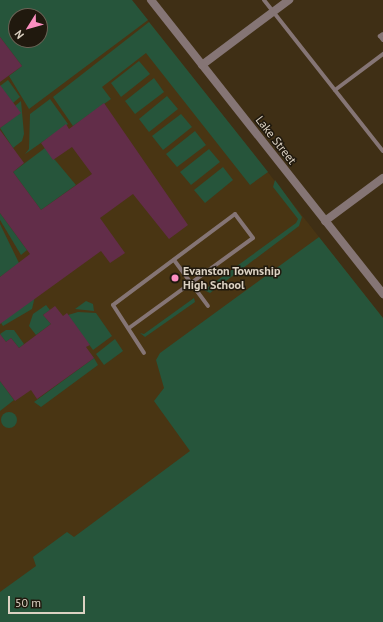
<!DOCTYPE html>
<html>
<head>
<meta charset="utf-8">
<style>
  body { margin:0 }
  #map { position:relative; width:383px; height:622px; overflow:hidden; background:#3f2f15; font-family:"PT Sans",sans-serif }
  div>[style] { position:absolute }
  .built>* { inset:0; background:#493513 }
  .green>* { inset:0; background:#26553b }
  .round { border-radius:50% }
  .building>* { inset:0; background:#622d49 }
  .service>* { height:4px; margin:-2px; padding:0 2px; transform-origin:2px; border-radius:2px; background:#857575 }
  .minor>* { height:8px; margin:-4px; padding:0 4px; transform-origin:4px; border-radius:4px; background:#857575 }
  .dots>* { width:11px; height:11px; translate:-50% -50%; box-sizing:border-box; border:2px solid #20190e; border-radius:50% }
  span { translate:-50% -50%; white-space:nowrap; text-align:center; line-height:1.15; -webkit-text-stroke:3px #20190e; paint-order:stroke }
  .street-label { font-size:12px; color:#dbd1c2 }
  .poi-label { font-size:12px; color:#dbd1c2; font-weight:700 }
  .left { translate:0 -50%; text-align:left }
  .north { position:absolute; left:8px; top:8px; width:40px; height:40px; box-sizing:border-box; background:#20190e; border:1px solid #6b6356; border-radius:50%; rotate:233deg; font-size:11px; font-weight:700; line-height:16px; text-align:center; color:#dbd1c2 }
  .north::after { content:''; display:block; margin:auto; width:14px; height:18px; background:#fc8fc1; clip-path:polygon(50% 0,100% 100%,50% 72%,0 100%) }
  .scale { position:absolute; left:8px; top:596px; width:77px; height:18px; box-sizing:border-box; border:2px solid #dbd1c2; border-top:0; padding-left:5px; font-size:12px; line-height:14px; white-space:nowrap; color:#dbd1c2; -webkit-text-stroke:3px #20190e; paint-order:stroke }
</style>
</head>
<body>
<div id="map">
  <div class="built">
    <div style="clip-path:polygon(evenodd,0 0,132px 0,383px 318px,383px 622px,0 622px,0 0,16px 16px,40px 16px,40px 40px,16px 40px,16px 16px)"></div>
  </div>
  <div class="green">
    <div style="clip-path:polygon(evenodd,0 0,132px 0,148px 20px,29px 109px,9px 76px,22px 66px,0 37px,0 0,16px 16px,40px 16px,40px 40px,16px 40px,16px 16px)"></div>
    <div style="clip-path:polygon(149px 22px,268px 172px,250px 185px,146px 53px,102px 87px,111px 99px,73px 126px,53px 97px)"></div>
    <div style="clip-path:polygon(139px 61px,150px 74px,121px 97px,111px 83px)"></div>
    <div style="clip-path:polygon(154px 78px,164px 92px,135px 114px,125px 101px)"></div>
    <div style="clip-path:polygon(8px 80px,20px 97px,13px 103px,0 86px)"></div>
    <div style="clip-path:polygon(167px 96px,178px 109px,149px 132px,139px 119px)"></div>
    <div style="clip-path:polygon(50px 99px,68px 124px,25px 154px,29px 149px,30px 114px)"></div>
    <div style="clip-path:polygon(21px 101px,24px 134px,22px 141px,13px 148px,0 128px,20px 113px,15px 106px)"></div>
    <div style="clip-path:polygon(181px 114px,192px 127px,163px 150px,152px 136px)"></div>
    <div style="clip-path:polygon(195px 131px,206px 145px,177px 167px,166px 154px)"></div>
    <div style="clip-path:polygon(45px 148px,76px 185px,41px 210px,13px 172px)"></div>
    <div style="clip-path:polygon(209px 149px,220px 162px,191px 185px,180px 172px)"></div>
    <div style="clip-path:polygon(223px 167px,233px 180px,205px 203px,194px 190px)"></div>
    <div style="clip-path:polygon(275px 180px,302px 217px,299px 226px,210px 293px,204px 290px,296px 223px,298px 219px,273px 187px)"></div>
    <div style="clip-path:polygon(0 213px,27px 250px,21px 255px,0 220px)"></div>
    <div style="clip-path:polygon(0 224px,19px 263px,0 277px)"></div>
    <div style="clip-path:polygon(319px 237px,383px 318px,383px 622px,0 622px,0 592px,36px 566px,33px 557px,67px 532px,74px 537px,190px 451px,154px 401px,164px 388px,156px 360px,160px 353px)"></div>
    <div style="clip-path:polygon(36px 292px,32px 309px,3px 326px,1px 323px)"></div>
    <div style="clip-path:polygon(194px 298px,195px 302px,145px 337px,140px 333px,144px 334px)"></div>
    <div style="clip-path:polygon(86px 301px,93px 304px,94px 311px,75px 309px)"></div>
    <div style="clip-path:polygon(46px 305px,50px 310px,43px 315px,51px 324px,36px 335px,29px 326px,33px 314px)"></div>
    <div style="clip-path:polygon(78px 312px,96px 313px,112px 336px,93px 350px,68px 315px)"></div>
    <div style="clip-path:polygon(6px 330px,14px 330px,24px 344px,19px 348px,11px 338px,6px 342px,0 334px)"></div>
    <div style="clip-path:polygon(115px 339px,123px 351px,104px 365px,96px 354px)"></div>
    <div style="clip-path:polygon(94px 358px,98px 365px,41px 407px,34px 402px)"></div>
    <div style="clip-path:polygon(0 381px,14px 400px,0 411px)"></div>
    <div class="round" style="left:1px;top:412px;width:16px;height:16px"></div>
  </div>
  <div class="building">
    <div style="clip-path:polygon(0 37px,22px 66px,0 82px)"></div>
    <div style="clip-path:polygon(0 85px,21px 113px,0 128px)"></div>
    <div style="clip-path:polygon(104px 103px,188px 225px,169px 239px,133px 194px,100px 218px,125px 253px,110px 263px,101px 251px,0 324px,0 277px,30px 254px,0 213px,0 130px,24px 163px,13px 172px,41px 210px,92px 174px,72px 147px,53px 160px,41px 143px,66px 124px,69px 129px)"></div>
    <div style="clip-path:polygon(55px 306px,63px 316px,67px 313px,90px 345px,86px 347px,94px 358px,37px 399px,31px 390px,15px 401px,0 381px,0 334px,6px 342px,11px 338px,19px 348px,51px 324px,43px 315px)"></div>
  </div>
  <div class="service">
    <div style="left:264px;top:0;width:192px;rotate:51.8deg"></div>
    <div style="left:383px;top:34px;width:4px;rotate:146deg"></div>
    <div style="left:380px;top:36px;width:5px;rotate:53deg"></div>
    <div style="left:335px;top:90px;width:60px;rotate:-36.9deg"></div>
    <div style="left:174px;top:260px;width:57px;rotate:53.5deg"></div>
    <div style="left:129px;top:328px;width:153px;rotate:-36deg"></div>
    <div style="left:253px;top:238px;width:30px;rotate:-127deg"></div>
    <div style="left:235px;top:214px;width:152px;rotate:143.3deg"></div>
    <div style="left:113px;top:305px;width:57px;rotate:57.1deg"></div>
  </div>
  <div class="minor">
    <div style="left:151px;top:0;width:375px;rotate:51.7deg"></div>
    <div style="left:202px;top:65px;width:109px;rotate:-36.8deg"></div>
    <div style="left:325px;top:221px;width:72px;rotate:-36.6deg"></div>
  </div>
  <div class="dots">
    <div style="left:175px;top:278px;background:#fc8fc1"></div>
  </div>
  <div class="street-label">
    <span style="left:276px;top:140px;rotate:52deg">Lake Street</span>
  </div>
  <div class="poi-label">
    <span class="left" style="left:183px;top:278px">Evanston Township<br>High School</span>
  </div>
  <div class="north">N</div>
  <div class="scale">50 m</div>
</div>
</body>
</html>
